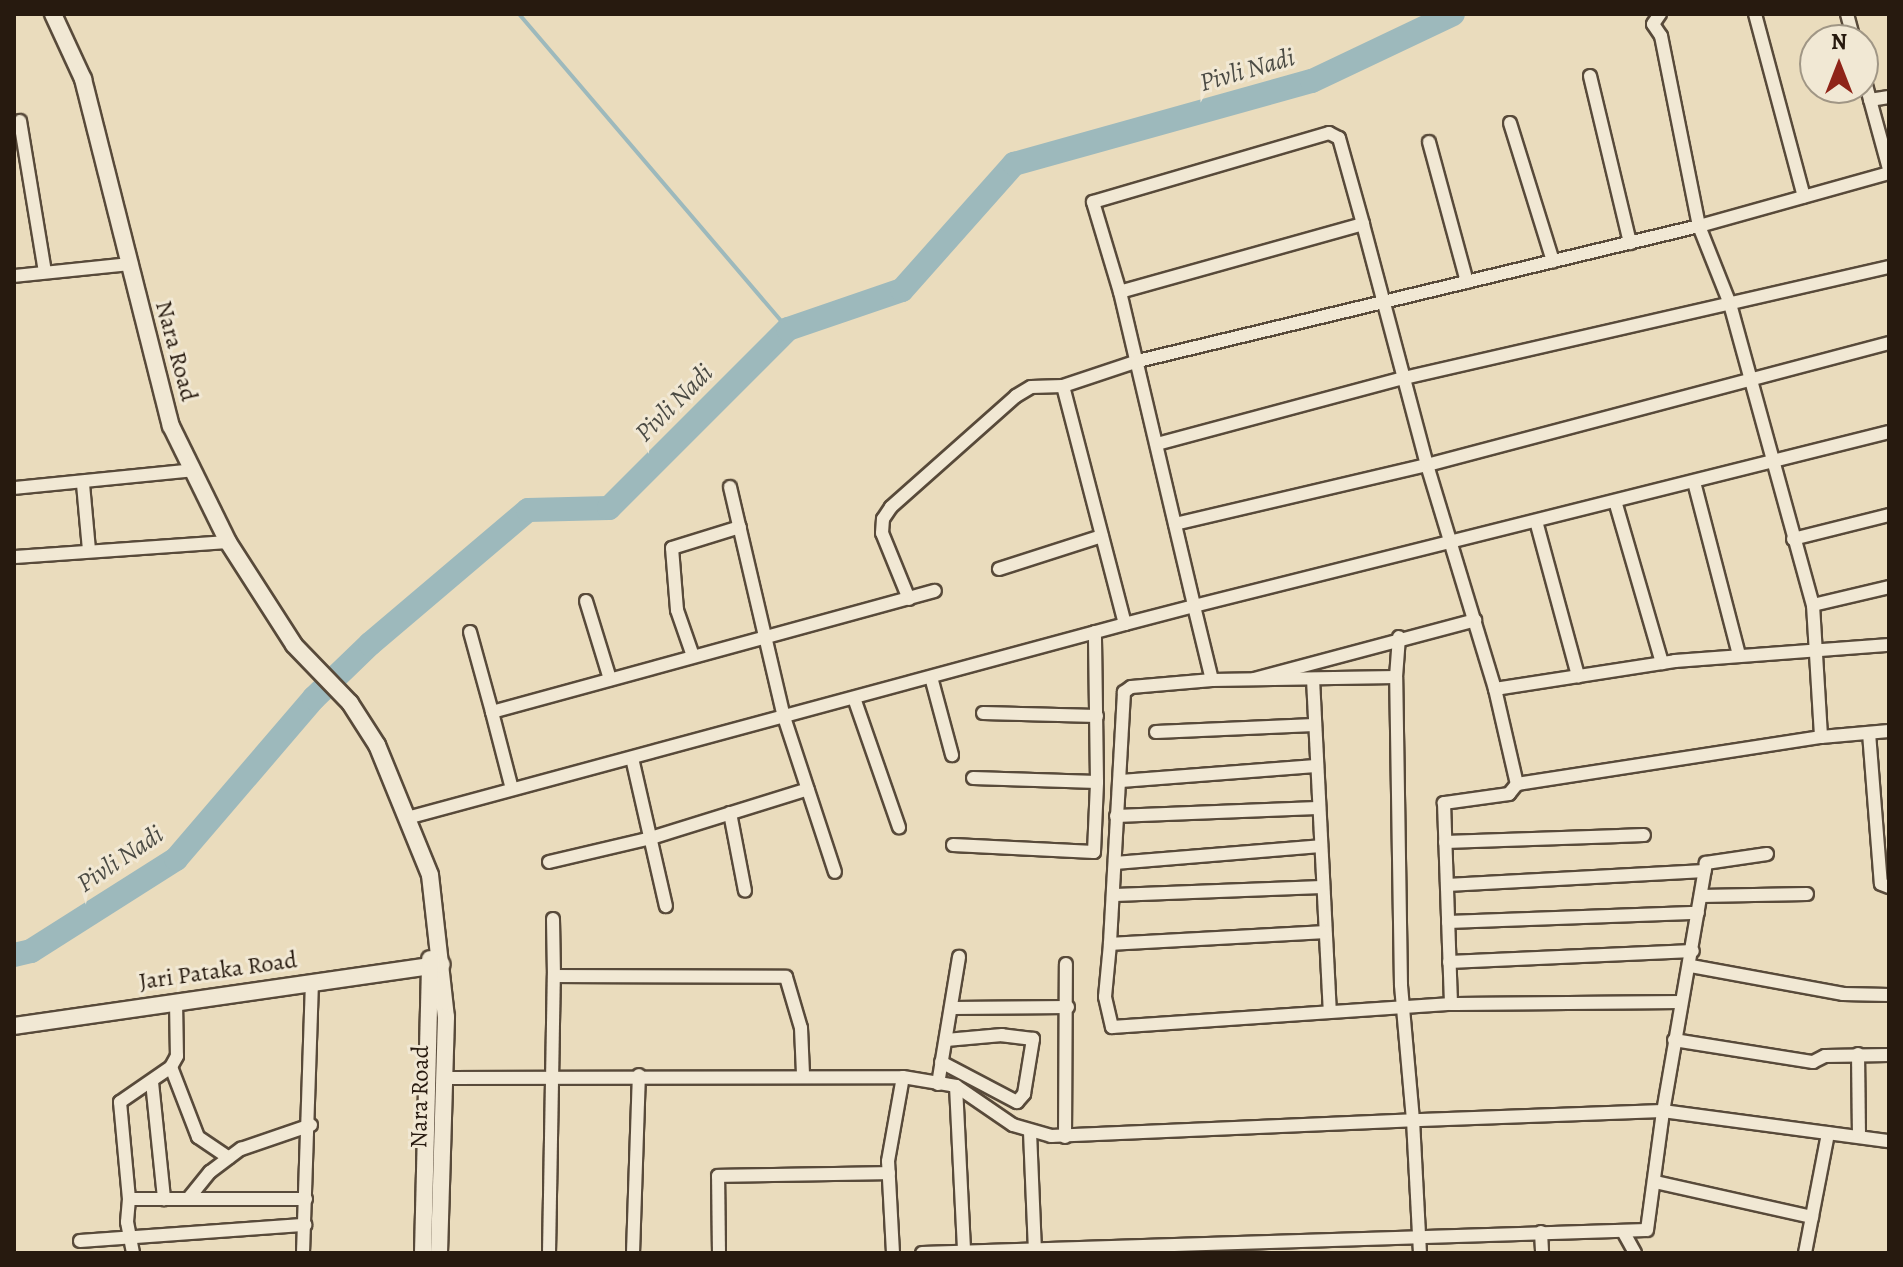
<!DOCTYPE html>
<html>
<head>
<meta charset="utf-8">
<style>
  body { margin:0 }
  #map { position:relative; width:1903px; height:1267px; overflow:hidden; background:#eadcbd; font-family:Alegreya,serif }
  div>[style] { position:absolute }
  .stream>* { height:4px; margin:-2px; padding:0 2px; transform-origin:2px; border-radius:2px; background:#9db9bc }
  .river>* { height:24px; margin:-12px; padding:0 12px; transform-origin:12px; border-radius:12px; background:#9db9bc }
  .roads { filter:drop-shadow(2px 0 #584a3a) drop-shadow(-2px 0 #584a3a) drop-shadow(0 2px #584a3a) drop-shadow(0 -2px #584a3a) }
  .street>* { height:12px; margin:-6px; padding:0 6px; transform-origin:6px; border-radius:6px; background:#f1e8d4 }
  .secondary>* { height:16px; margin:-8px; padding:0 8px; transform-origin:8px; border-radius:8px; background:#f1e8d4 }
  span { translate:-50% -50%; white-space:nowrap; text-align:center; line-height:1.15; -webkit-text-stroke:6px #f1e8d4; paint-order:stroke }
  .street-label { font-size:24px; color:#271a0f }
  .water-label { font-size:26px; color:#4a4a43; font-style:italic }
  .frame { position:absolute; inset:0; border:16px solid #271a0f; pointer-events:none }
  .north { position:absolute; left:1799px; top:24px; width:80px; height:80px; box-sizing:border-box; background:#f1e8d4; border:2px solid #a09685; border-radius:50%; rotate:0deg; font-size:22px; font-weight:700; line-height:32px; text-align:center; color:#271a0f }
  .north::after { content:''; display:block; margin:auto; width:28px; height:36px; background:#8f2418; clip-path:polygon(50% 0,100% 100%,50% 72%,0 100%) }
</style>
</head>
<body>
<div id="map">
  <div class="stream">
    <div style="left:519px;top:14px;width:414px;rotate:49.5deg"></div>
  </div>
  <div class="river">
    <div style="left:14px;top:955px;width:17px;rotate:-13deg"></div>
    <div style="left:31px;top:951px;width:172px;rotate:-32.4deg"></div>
    <div style="left:176px;top:859px;width:212px;rotate:-49.4deg"></div>
    <div style="left:314px;top:698px;width:78px;rotate:-44deg"></div>
    <div style="left:370px;top:644px;width:207px;rotate:-40.3deg"></div>
    <div style="left:528px;top:510px;width:81px;rotate:-1.4deg"></div>
    <div style="left:609px;top:508px;width:253px;rotate:-45deg"></div>
    <div style="left:788px;top:329px;width:120px;rotate:-18.9deg"></div>
    <div style="left:902px;top:290px;width:169px;rotate:-48.4deg"></div>
    <div style="left:1014px;top:164px;width:309px;rotate:-15.6deg"></div>
    <div style="left:1312px;top:81px;width:156px;rotate:-25.4deg"></div>
  </div>
  <div class="roads">
    <div class="street">
      <div style="left:1755px;top:14px;width:189px;rotate:75deg"></div>
      <div style="left:1847px;top:14px;width:27px;rotate:75deg"></div>
      <div style="left:1863px;top:74px;width:98px;rotate:74.7deg"></div>
      <div style="left:1590px;top:76px;width:172px;rotate:76.5deg"></div>
      <div style="left:1870px;top:100px;width:19px;rotate:-9deg"></div>
      <div style="left:20px;top:121px;width:153px;rotate:80.6deg"></div>
      <div style="left:1510px;top:123px;width:145px;rotate:72.7deg"></div>
      <div style="left:1429px;top:142px;width:145px;rotate:74.8deg"></div>
      <div style="left:1889px;top:173px;width:197px;rotate:164.4deg"></div>
      <div style="left:1699px;top:226px;width:84px;rotate:68.3deg"></div>
      <div style="left:1730px;top:304px;width:312px;rotate:74.6deg"></div>
      <div style="left:1813px;top:605px;width:132px;rotate:86.5deg"></div>
      <div style="left:1821px;top:737px;width:68px;rotate:-5deg"></div>
      <div style="left:14px;top:276px;width:118px;rotate:-5.9deg"></div>
      <div style="left:1120px;top:292px;width:94px;rotate:-106.7deg"></div>
      <div style="left:1093px;top:202px;width:246px;rotate:-16.3deg"></div>
      <div style="left:1329px;top:133px;width:11px;rotate:27deg"></div>
      <div style="left:1339px;top:138px;width:89px;rotate:74.4deg"></div>
      <div style="left:1889px;top:343px;width:478px;rotate:165.2deg"></div>
      <div style="left:1427px;top:465px;width:234px;rotate:73.1deg"></div>
      <div style="left:1495px;top:689px;width:182px;rotate:-8.8deg"></div>
      <div style="left:1675px;top:661px;width:215px;rotate:-4.3deg"></div>
      <div style="left:1157px;top:444px;width:256px;rotate:-15deg"></div>
      <div style="left:1404px;top:378px;width:498px;rotate:-12.9deg"></div>
      <div style="left:1694px;top:482px;width:179px;rotate:75.4deg"></div>
      <div style="left:83px;top:484px;width:66px;rotate:84.8deg"></div>
      <div style="left:730px;top:487px;width:236px;rotate:76.8deg"></div>
      <div style="left:784px;top:717px;width:163px;rotate:71.8deg"></div>
      <div style="left:14px;top:488px;width:181px;rotate:-5.7deg"></div>
      <div style="left:1615px;top:501px;width:169px;rotate:73.8deg"></div>
      <div style="left:1536px;top:521px;width:161px;rotate:74.8deg"></div>
      <div style="left:1175px;top:524px;width:259px;rotate:-13.2deg"></div>
      <div style="left:1427px;top:465px;width:249px;rotate:-104.9deg"></div>
      <div style="left:1363px;top:224px;width:252px;rotate:164.4deg"></div>
      <div style="left:1120px;top:292px;width:323px;rotate:76.7deg"></div>
      <div style="left:1194px;top:606px;width:716px;rotate:-14.06deg"></div>
      <div style="left:1793px;top:539px;width:99px;rotate:-14deg"></div>
      <div style="left:14px;top:557px;width:215px;rotate:-4deg"></div>
      <div style="left:999px;top:569px;width:108px;rotate:-17.8deg"></div>
      <div style="left:909px;top:599px;width:71px;rotate:-112.2deg"></div>
      <div style="left:882px;top:533px;width:14px;rotate:-86deg"></div>
      <div style="left:883px;top:519px;width:14px;rotate:-56deg"></div>
      <div style="left:891px;top:507px;width:167px;rotate:-41.6deg"></div>
      <div style="left:1016px;top:396px;width:17px;rotate:-31deg"></div>
      <div style="left:1031px;top:387px;width:32px;rotate:-2deg"></div>
      <div style="left:586px;top:601px;width:82px;rotate:72.9deg"></div>
      <div style="left:1813px;top:605px;width:78px;rotate:-13.3deg"></div>
      <div style="left:470px;top:632px;width:83px;rotate:74.6deg"></div>
      <div style="left:693px;top:656px;width:49px;rotate:-109.2deg"></div>
      <div style="left:677px;top:610px;width:62px;rotate:-94.6deg"></div>
      <div style="left:672px;top:548px;width:71px;rotate:-17.2deg"></div>
      <div style="left:931px;top:677px;width:81px;rotate:74.9deg"></div>
      <div style="left:1396px;top:677px;width:40px;rotate:-85.7deg"></div>
      <div style="left:1254px;top:679px;width:229px;rotate:-14.9deg"></div>
      <div style="left:1313px;top:679px;width:331px;rotate:87.1deg"></div>
      <div style="left:1212px;top:680px;width:76px;rotate:-103.7deg"></div>
      <div style="left:1194px;top:606px;width:71px;rotate:165.4deg"></div>
      <div style="left:1125px;top:624px;width:246px;rotate:-104.6deg"></div>
      <div style="left:1063px;top:386px;width:79px;rotate:-18.4deg"></div>
      <div style="left:1138px;top:361px;width:577px;rotate:-13.53deg"></div>
      <div style="left:1699px;top:226px;width:194px;rotate:-101.3deg"></div>
      <div style="left:1661px;top:36px;width:14px;rotate:-124deg"></div>
      <div style="left:1653px;top:24px;width:12px;rotate:-55deg"></div>
      <div style="left:1495px;top:689px;width:98px;rotate:77deg"></div>
      <div style="left:1517px;top:784px;width:308px;rotate:-8.8deg"></div>
      <div style="left:854px;top:698px;width:137px;rotate:70.8deg"></div>
      <div style="left:983px;top:713px;width:114px;rotate:1.5deg"></div>
      <div style="left:1156px;top:732px;width:158px;rotate:-2.5deg"></div>
      <div style="left:1869px;top:733px;width:151px;rotate:85.5deg"></div>
      <div style="left:1881px;top:884px;width:9px;rotate:21deg"></div>
      <div style="left:632px;top:758px;width:152px;rotate:77.1deg"></div>
      <div style="left:973px;top:778px;width:124px;rotate:1.8deg"></div>
      <div style="left:1097px;top:782px;width:150px;rotate:-90.8deg"></div>
      <div style="left:1121px;top:781px;width:195px;rotate:-4.4deg"></div>
      <div style="left:1517px;top:784px;width:13px;rotate:129deg"></div>
      <div style="left:1509px;top:794px;width:66px;rotate:172.1deg"></div>
      <div style="left:1444px;top:803px;width:201px;rotate:88deg"></div>
      <div style="left:1451px;top:1004px;width:230px;rotate:-0.5deg"></div>
      <div style="left:512px;top:789px;width:80px;rotate:-104.6deg"></div>
      <div style="left:492px;top:712px;width:459px;rotate:-15.3deg"></div>
      <div style="left:730px;top:813px;width:79px;rotate:79.1deg"></div>
      <div style="left:1116px;top:816px;width:201px;rotate:-2.3deg"></div>
      <div style="left:407px;top:818px;width:744px;rotate:-15.12deg"></div>
      <div style="left:1445px;top:842px;width:199px;rotate:-2deg"></div>
      <div style="left:953px;top:845px;width:141px;rotate:2.8deg"></div>
      <div style="left:1094px;top:852px;width:70px;rotate:-87.5deg"></div>
      <div style="left:1767px;top:854px;width:62px;rotate:171.6deg"></div>
      <div style="left:1706px;top:863px;width:252px;rotate:99.8deg"></div>
      <div style="left:1663px;top:1111px;width:228px;rotate:7.6deg"></div>
      <div style="left:549px;top:862px;width:105px;rotate:-13.2deg"></div>
      <div style="left:651px;top:838px;width:164px;rotate:-17.3deg"></div>
      <div style="left:1115px;top:863px;width:206px;rotate:-4.7deg"></div>
      <div style="left:1447px;top:885px;width:258px;rotate:-3.1deg"></div>
      <div style="left:1115px;top:895px;width:207px;rotate:-2.2deg"></div>
      <div style="left:1701px;top:896px;width:106px;rotate:-1.1deg"></div>
      <div style="left:553px;top:919px;width:57px;rotate:89deg"></div>
      <div style="left:1448px;top:922px;width:250px;rotate:-2.1deg"></div>
      <div style="left:1110px;top:944px;width:53px;rotate:95.4deg"></div>
      <div style="left:1105px;top:997px;width:31px;rotate:77deg"></div>
      <div style="left:1112px;top:1027px;width:340px;rotate:-3.9deg"></div>
      <div style="left:1449px;top:962px;width:244px;rotate:-2.6deg"></div>
      <div style="left:1691px;top:966px;width:155px;rotate:10.4deg"></div>
      <div style="left:1843px;top:994px;width:46px;rotate:1.2deg"></div>
      <div style="left:176px;top:1001px;width:55px;rotate:89deg"></div>
      <div style="left:177px;top:1056px;width:13px;rotate:119deg"></div>
      <div style="left:171px;top:1067px;width:62px;rotate:145.5deg"></div>
      <div style="left:120px;top:1102px;width:97px;rotate:84.7deg"></div>
      <div style="left:129px;top:1199px;width:59px"></div>
      <div style="left:188px;top:1199px;width:35px;rotate:-51deg"></div>
      <div style="left:210px;top:1172px;width:39px;rotate:-37deg"></div>
      <div style="left:241px;top:1149px;width:74px;rotate:-18.9deg"></div>
      <div style="left:953px;top:1008px;width:115px;rotate:-0.5deg"></div>
      <div style="left:1674px;top:1040px;width:141px;rotate:9deg"></div>
      <div style="left:1813px;top:1062px;width:13px;rotate:-27deg"></div>
      <div style="left:1825px;top:1056px;width:64px;rotate:-0.9deg"></div>
      <div style="left:1858px;top:1054px;width:82px;rotate:89.3deg"></div>
      <div style="left:941px;top:1062px;width:86px;rotate:27.8deg"></div>
      <div style="left:1017px;top:1102px;width:11px;rotate:-49deg"></div>
      <div style="left:1024px;top:1094px;width:56px;rotate:-80.7deg"></div>
      <div style="left:1033px;top:1039px;width:31px;rotate:-173deg"></div>
      <div style="left:1002px;top:1035px;width:56px;rotate:174.9deg"></div>
      <div style="left:171px;top:1067px;width:75px;rotate:68.9deg"></div>
      <div style="left:198px;top:1137px;width:37px;rotate:34deg"></div>
      <div style="left:445px;top:1078px;width:458px;rotate:-0.1deg"></div>
      <div style="left:903px;top:1077px;width:54px;rotate:9.6deg"></div>
      <div style="left:956px;top:1086px;width:69px;rotate:34.4deg"></div>
      <div style="left:1013px;top:1125px;width:40px;rotate:16deg"></div>
      <div style="left:1051px;top:1136px;width:362px;rotate:-2.5deg"></div>
      <div style="left:1413px;top:1120px;width:133px;rotate:87deg"></div>
      <div style="left:152px;top:1082px;width:118px;rotate:84.1deg"></div>
      <div style="left:938px;top:1084px;width:129px;rotate:-80.6deg"></div>
      <div style="left:956px;top:1086px;width:166px;rotate:87.2deg"></div>
      <div style="left:1030px;top:1132px;width:121px;rotate:87.6deg"></div>
      <div style="left:1065px;top:1137px;width:173px;rotate:-89.7deg"></div>
      <div style="left:1655px;top:1182px;width:161px;rotate:12.6deg"></div>
      <div style="left:129px;top:1199px;width:23px;rotate:95deg"></div>
      <div style="left:127px;top:1222px;width:32px;rotate:79deg"></div>
      <div style="left:188px;top:1199px;width:118px"></div>
      <div style="left:1541px;top:1232px;width:21px;rotate:87deg"></div>
      <div style="left:1624px;top:1233px;width:23px;rotate:61deg"></div>
      <div style="left:80px;top:1241px;width:226px;rotate:-4.1deg"></div>
      <div style="left:303px;top:1253px;width:270px;rotate:-88.1deg"></div>
      <div style="left:549px;top:1253px;width:277px;rotate:-89deg"></div>
      <div style="left:554px;top:976px;width:232px;rotate:0.2deg"></div>
      <div style="left:786px;top:977px;width:53px;rotate:73.6deg"></div>
      <div style="left:801px;top:1028px;width:46px;rotate:87.5deg"></div>
      <div style="left:633px;top:1253px;width:178px;rotate:-88.1deg"></div>
      <div style="left:719px;top:1253px;width:77px;rotate:-90.7deg"></div>
      <div style="left:718px;top:1176px;width:171px;rotate:-1deg"></div>
      <div style="left:893px;top:1253px;width:92px;rotate:-93.1deg"></div>
      <div style="left:888px;top:1161px;width:85px;rotate:-79.9deg"></div>
      <div style="left:922px;top:1253px;width:725px;rotate:-1.82deg"></div>
      <div style="left:1647px;top:1230px;width:120px;rotate:-82.3deg"></div>
      <div style="left:1663px;top:1111px;width:250px;rotate:177.9deg"></div>
      <div style="left:1413px;top:1120px;width:136px;rotate:-95.1deg"></div>
      <div style="left:1401px;top:985px;width:308px;rotate:-90.9deg"></div>
      <div style="left:1396px;top:677px;width:184px;rotate:179.1deg"></div>
      <div style="left:1212px;top:680px;width:81px;rotate:175.1deg"></div>
      <div style="left:1131px;top:687px;width:9px;rotate:144deg"></div>
      <div style="left:1124px;top:692px;width:252px;rotate:93.2deg"></div>
      <div style="left:1110px;top:944px;width:215px;rotate:-3.2deg"></div>
      <div style="left:1805px;top:1253px;width:122px;rotate:-79.1deg"></div>
    </div>
    <div class="secondary">
      <div style="left:53px;top:14px;width:72px;rotate:65.2deg"></div>
      <div style="left:83px;top:79px;width:358px;rotate:75.8deg"></div>
      <div style="left:171px;top:426px;width:129px;rotate:63.8deg"></div>
      <div style="left:228px;top:542px;width:122px;rotate:57.3deg"></div>
      <div style="left:294px;top:645px;width:81px;rotate:46deg"></div>
      <div style="left:350px;top:703px;width:50px;rotate:57.3deg"></div>
      <div style="left:377px;top:745px;width:140px;rotate:67.8deg"></div>
      <div style="left:430px;top:875px;width:143px;rotate:83.6deg"></div>
      <div style="left:446px;top:1017px;width:236px;rotate:91.7deg"></div>
      <div style="left:14px;top:1026px;width:432px;rotate:-8.2deg"></div>
      <div style="left:423px;top:1253px;width:294px;rotate:-88.6deg"></div>
    </div>
  </div>
  <div class="street-label">
    <span style="left:176px;top:351px;rotate:75deg">Nara Road</span>
    <span style="left:218px;top:971px;rotate:-8deg">Jari Pataka Road</span>
    <span style="left:420px;top:1097px;rotate:-89deg">Nara Road</span>
  </div>
  <div class="water-label">
    <span style="left:1247px;top:70px;rotate:-16deg">Pivli Nadi</span>
    <span style="left:674px;top:403px;rotate:-45deg">Pivli Nadi</span>
    <span style="left:120px;top:859px;rotate:-34deg">Pivli Nadi</span>
  </div>
  <div class="frame"></div>
  <div class="north">N</div>
</div>
</body>
</html>
